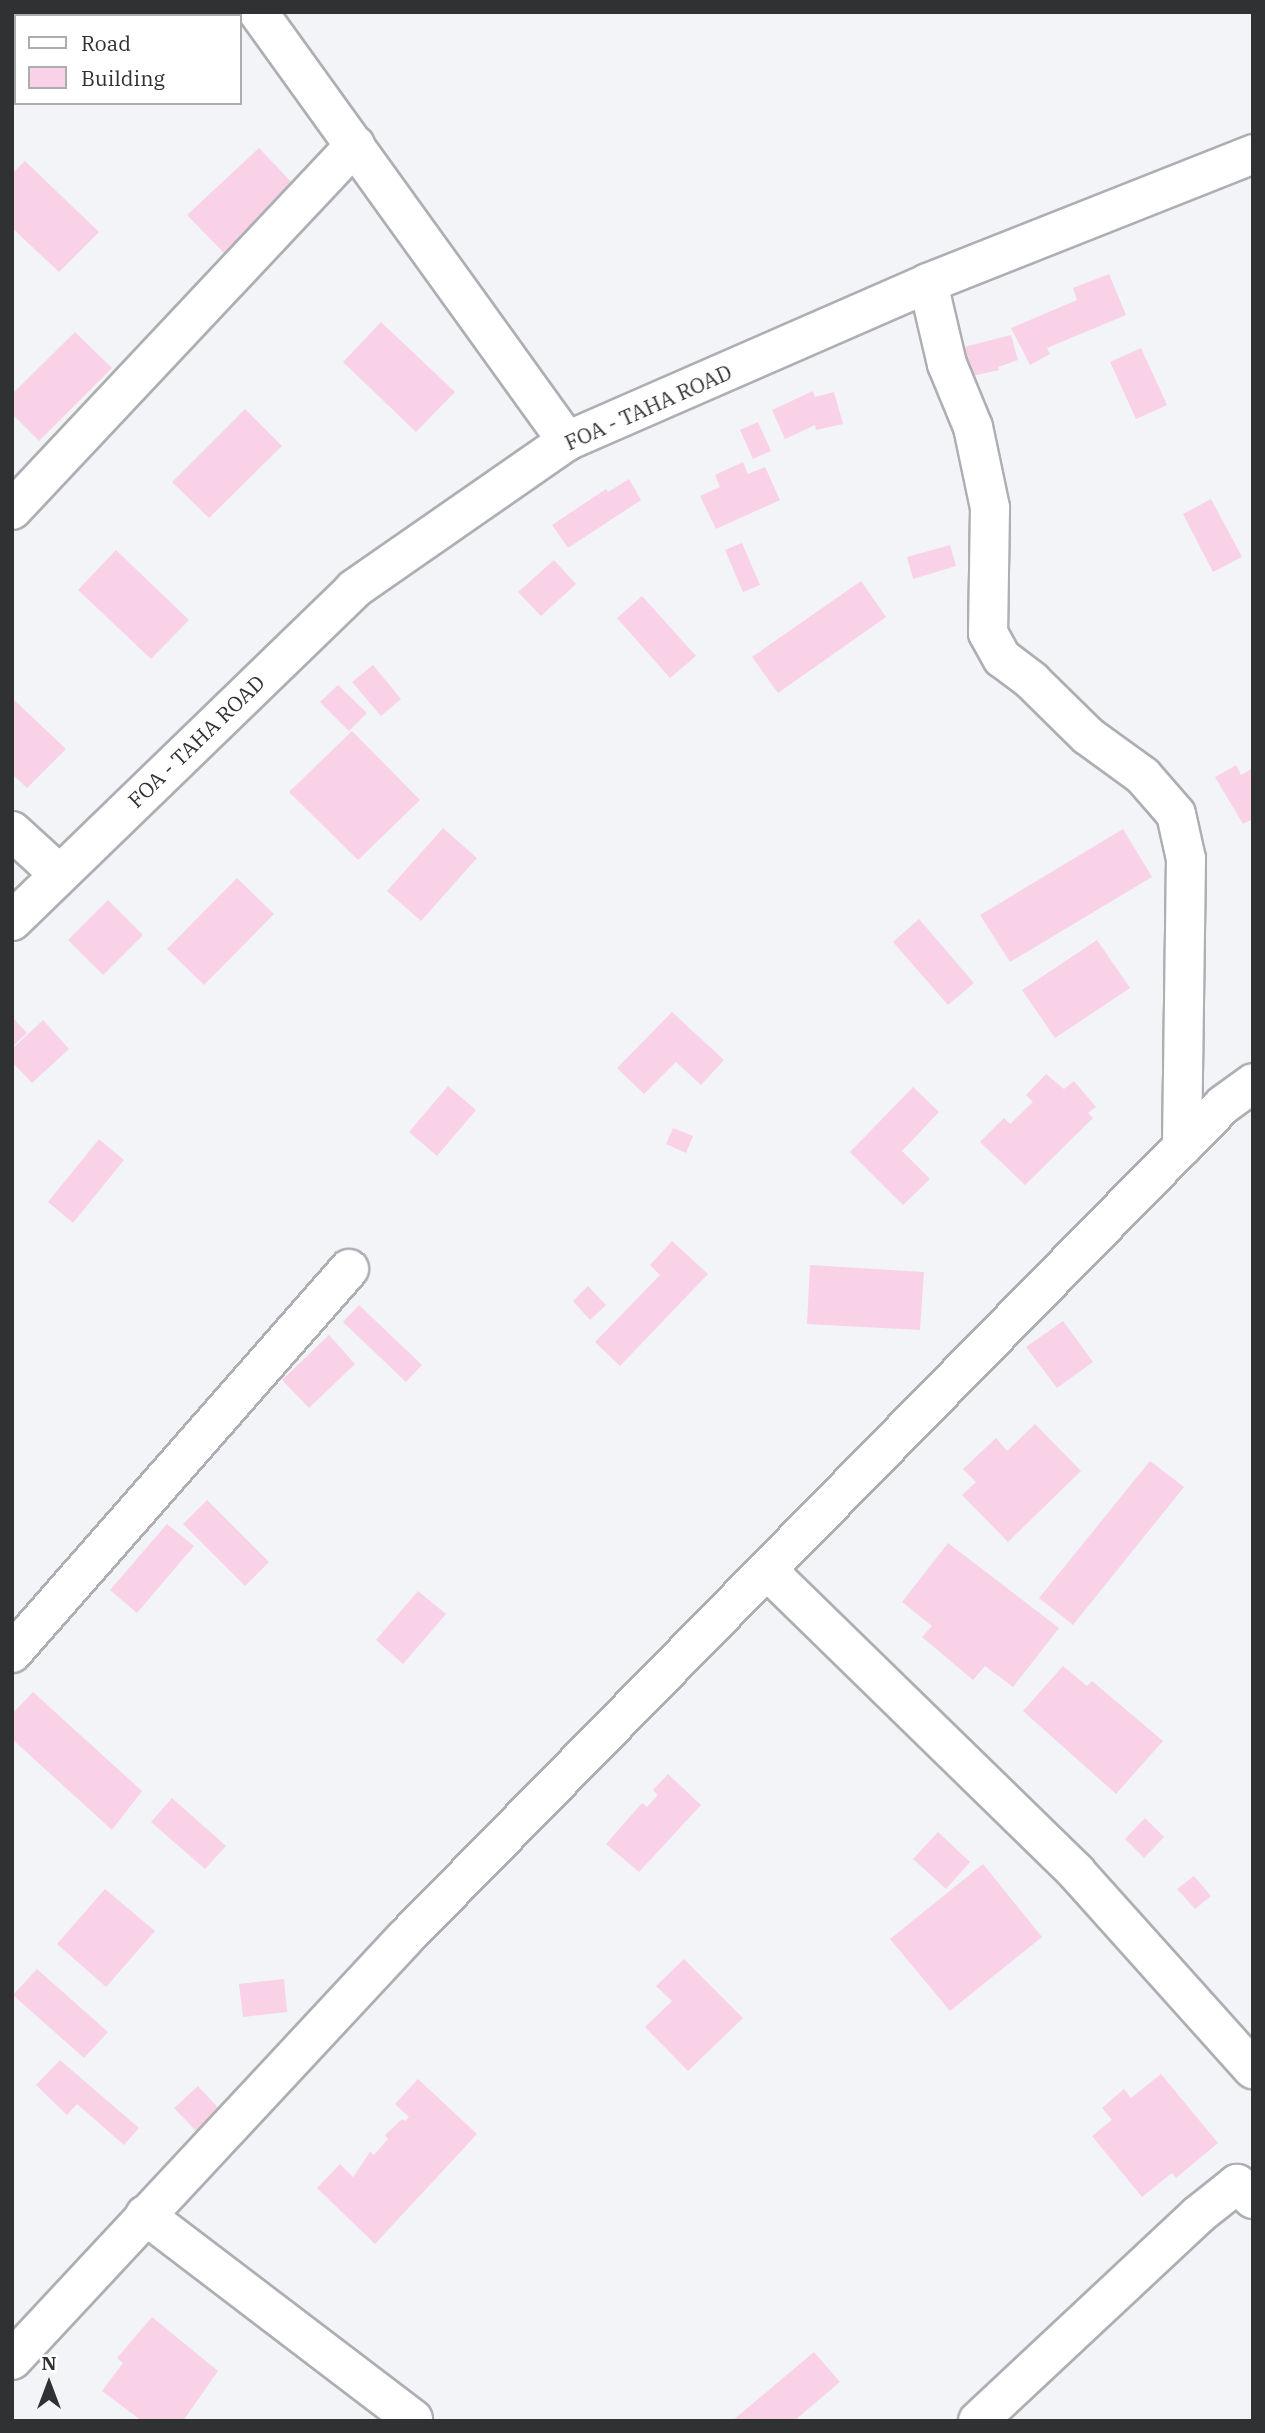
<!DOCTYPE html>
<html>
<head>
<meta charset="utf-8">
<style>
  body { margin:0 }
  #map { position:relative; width:1265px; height:2433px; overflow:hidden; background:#f2f4f8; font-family:"IBM Plex Serif",serif }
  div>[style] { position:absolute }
  .building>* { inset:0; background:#fad2e7 }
  .roads { filter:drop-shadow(2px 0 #adafb3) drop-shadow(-2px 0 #adafb3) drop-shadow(0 2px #adafb3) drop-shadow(0 -2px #adafb3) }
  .minor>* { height:38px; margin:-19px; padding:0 19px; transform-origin:19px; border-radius:19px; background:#fff }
  .tertiary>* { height:38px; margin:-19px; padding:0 19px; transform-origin:19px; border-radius:19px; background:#fff }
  span { translate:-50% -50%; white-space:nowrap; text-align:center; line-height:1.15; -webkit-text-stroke:7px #fff; paint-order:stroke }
  .street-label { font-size:21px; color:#303133 }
  .frame { position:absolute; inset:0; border:14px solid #303133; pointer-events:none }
  .legend { position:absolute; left:14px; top:14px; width:228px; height:91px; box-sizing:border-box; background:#fff; border:2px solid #acadad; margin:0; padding:9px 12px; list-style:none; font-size:21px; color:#303133 }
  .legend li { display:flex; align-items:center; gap:14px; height:35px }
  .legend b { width:35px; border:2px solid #acadad }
  .north { position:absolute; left:14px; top:2349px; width:70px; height:70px; -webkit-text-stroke:5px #fff; paint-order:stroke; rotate:0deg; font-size:19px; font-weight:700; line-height:28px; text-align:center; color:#303133 }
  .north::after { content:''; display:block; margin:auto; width:24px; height:32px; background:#303133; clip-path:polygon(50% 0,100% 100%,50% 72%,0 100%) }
</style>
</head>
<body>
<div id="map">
  <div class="building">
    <div style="clip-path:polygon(64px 12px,120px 12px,124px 16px,60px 16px)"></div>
    <div style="clip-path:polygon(259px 148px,297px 188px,225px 254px,187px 215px)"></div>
    <div style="clip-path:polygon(25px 161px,99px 232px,59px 272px,12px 228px,12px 174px)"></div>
    <div style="clip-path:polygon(1109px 274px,1126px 315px,1047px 348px,1050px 354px,1030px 365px,1011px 328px,1077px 300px,1073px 288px)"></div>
    <div style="clip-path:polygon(381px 322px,455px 392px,416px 432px,343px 362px)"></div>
    <div style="clip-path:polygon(75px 332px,112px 368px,39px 441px,12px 414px,12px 394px)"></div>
    <div style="clip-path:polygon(1011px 335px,1018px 360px,998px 367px,999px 370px,963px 378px,956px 349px)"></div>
    <div style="clip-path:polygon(1141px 348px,1167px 405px,1136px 419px,1110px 362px)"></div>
    <div style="clip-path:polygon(813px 391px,815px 397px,834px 392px,843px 424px,816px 430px,815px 425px,785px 439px,772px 410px)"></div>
    <div style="clip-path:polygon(245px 409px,282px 446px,209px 518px,172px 482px)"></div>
    <div style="clip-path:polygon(758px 422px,771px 451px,753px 459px,740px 430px)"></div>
    <div style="clip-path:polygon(743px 462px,748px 474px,765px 467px,780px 500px,716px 529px,700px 496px,720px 487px,715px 475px)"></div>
    <div style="clip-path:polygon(629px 479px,641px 500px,568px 548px,552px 525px,606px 489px,608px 492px)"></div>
    <div style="clip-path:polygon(1211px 499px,1242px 557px,1213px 572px,1183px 514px)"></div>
    <div style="clip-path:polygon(742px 543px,760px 585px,743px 592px,725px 550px)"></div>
    <div style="clip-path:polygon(950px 545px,956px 566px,913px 579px,907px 557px)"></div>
    <div style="clip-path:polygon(116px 550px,189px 620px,151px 659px,78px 590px)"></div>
    <div style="clip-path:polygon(554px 560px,576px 584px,541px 616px,518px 592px)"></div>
    <div style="clip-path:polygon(861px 581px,886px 617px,778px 693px,752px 657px)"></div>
    <div style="clip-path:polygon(642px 596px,696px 656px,670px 678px,617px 618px)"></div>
    <div style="clip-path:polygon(373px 665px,401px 699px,381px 716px,352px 682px)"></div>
    <div style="clip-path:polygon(338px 685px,367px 713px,349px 731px,320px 702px)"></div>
    <div style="clip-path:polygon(12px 698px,66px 749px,27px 788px,12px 774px)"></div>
    <div style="clip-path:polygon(352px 731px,420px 800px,358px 860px,289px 792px)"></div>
    <div style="clip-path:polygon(1236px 765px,1241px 775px,1253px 768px,1253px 819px,1243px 824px,1215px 777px)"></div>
    <div style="clip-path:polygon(443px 828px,477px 858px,421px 921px,387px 891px)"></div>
    <div style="clip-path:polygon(1123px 829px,1152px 877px,1010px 962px,980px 915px)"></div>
    <div style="clip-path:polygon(237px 878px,274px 914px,204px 985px,167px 949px)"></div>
    <div style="clip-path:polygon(108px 900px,143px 935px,103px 975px,68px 940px)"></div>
    <div style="clip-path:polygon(919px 919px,974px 983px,948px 1005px,893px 942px)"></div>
    <div style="clip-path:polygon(1097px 940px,1130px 988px,1055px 1038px,1022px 990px)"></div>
    <div style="clip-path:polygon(672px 1012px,724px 1060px,701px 1085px,676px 1062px,644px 1094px,617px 1068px)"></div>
    <div style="clip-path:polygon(12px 1017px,27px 1033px,12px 1047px)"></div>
    <div style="clip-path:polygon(43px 1020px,69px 1049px,32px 1083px,12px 1062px,12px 1049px)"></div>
    <div style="clip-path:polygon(1046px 1074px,1064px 1089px,1074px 1081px,1096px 1107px,1088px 1113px,1093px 1118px,1025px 1185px,980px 1142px,1004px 1118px,1010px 1124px,1033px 1102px,1026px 1095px)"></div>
    <div style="clip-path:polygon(448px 1086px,476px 1110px,437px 1156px,409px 1132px)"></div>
    <div style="clip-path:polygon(913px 1087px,939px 1112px,902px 1151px,930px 1179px,903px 1205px,850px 1152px)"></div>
    <div style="clip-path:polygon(673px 1128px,693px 1136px,686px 1153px,666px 1144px)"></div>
    <div style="clip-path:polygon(99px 1139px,124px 1160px,73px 1223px,48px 1202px)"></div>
    <div style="clip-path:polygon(672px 1241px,708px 1274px,620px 1366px,595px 1342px,660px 1275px,650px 1265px)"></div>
    <div style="clip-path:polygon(810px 1265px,924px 1272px,920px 1330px,807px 1324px)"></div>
    <div style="clip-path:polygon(588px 1286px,606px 1305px,590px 1320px,573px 1301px)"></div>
    <div style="clip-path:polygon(359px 1305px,422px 1365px,406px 1382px,343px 1322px)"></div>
    <div style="clip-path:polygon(1063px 1321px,1093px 1362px,1057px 1388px,1026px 1347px)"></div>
    <div style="clip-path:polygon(329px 1335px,355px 1364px,309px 1408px,282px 1380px)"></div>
    <div style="clip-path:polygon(1035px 1424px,1081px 1471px,1008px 1542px,962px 1495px,976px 1482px,963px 1469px,996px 1438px,1007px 1451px)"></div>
    <div style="clip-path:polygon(1150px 1461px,1184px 1487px,1073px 1625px,1039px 1598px)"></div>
    <div style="clip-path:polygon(207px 1500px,269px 1562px,245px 1586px,183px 1524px)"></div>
    <div style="clip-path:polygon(167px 1524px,194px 1546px,137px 1613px,110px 1590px)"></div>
    <div style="clip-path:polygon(948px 1543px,1059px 1628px,1013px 1687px,985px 1666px,973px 1680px,922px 1637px,932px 1626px,902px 1602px)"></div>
    <div style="clip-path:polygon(418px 1591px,446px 1614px,403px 1664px,376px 1640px)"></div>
    <div style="clip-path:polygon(1063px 1666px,1087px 1686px,1092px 1681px,1163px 1741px,1116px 1794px,1023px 1711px)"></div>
    <div style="clip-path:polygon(33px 1692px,142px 1791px,112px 1830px,12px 1739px,12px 1714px)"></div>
    <div style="clip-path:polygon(668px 1774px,701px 1805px,639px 1872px,606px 1844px,642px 1803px,647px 1807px,658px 1795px,653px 1790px)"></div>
    <div style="clip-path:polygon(172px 1798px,226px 1846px,205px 1869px,151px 1822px)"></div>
    <div style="clip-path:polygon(1145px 1818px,1164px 1837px,1144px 1858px,1125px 1839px)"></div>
    <div style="clip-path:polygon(938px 1832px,970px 1862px,946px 1889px,913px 1859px)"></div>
    <div style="clip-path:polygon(983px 1864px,1042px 1937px,950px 2011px,890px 1939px)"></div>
    <div style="clip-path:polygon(1194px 1876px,1211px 1896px,1195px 1909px,1177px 1889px)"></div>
    <div style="clip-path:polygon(105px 1889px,155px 1931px,106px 1987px,57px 1944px)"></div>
    <div style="clip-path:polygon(684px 1959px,743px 2018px,688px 2071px,645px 2027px,672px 2001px,656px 1986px)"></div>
    <div style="clip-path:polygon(37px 1969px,108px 2032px,84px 2058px,13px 1995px)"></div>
    <div style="clip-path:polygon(284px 1979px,287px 2012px,243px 2017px,239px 1984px)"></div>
    <div style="clip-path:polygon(60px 2060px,139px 2128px,124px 2145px,77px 2104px,67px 2115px,36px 2085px)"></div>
    <div style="clip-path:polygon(1161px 2074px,1218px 2143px,1176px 2178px,1172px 2173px,1142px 2197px,1092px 2136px,1112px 2120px,1102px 2108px,1124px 2089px,1131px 2098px)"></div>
    <div style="clip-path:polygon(418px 2079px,477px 2134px,375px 2244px,317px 2188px,340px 2164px,353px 2177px,370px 2152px,374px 2155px,388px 2139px,385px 2135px,402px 2119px,405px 2121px,409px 2117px,395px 2104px)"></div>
    <div style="clip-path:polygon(198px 2086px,223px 2113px,199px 2134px,174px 2108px)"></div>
    <div style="clip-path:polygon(152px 2317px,218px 2371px,183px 2421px,142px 2421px,102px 2391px,123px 2363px,117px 2358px)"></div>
    <div style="clip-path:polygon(814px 2352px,840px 2382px,794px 2421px,732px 2421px)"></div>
  </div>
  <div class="roads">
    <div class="minor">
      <div style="left:258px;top:12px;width:529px;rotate:54.24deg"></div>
      <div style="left:928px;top:283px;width:83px;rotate:76.8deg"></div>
      <div style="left:947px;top:364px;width:68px;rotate:67.6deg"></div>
      <div style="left:973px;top:427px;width:83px;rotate:78.1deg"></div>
      <div style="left:990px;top:508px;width:125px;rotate:90.9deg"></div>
      <div style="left:988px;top:633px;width:29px;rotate:61deg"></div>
      <div style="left:1002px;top:658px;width:38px;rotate:37deg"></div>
      <div style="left:1032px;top:681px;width:78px;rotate:44.5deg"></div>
      <div style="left:1088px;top:736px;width:68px;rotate:36deg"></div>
      <div style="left:1143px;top:776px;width:50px;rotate:49deg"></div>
      <div style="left:1176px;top:814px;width:46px;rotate:77.5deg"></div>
      <div style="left:1186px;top:859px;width:288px;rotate:90.8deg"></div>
      <div style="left:12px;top:510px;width:501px;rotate:-46.78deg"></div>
      <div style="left:12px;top:831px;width:62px;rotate:42.4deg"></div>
      <div style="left:768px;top:1571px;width:431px;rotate:44.3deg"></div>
      <div style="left:1076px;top:1872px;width:265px;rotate:48.1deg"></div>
      <div style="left:12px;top:1653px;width:511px;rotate:-48.73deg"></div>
      <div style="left:145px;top:2215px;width:337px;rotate:37.3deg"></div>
      <div style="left:12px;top:2360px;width:578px;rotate:-47.03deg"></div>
      <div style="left:406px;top:1937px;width:1166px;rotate:-45.52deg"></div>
      <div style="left:1223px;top:1105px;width:37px;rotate:-36deg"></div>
      <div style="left:978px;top:2421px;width:301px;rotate:-43.1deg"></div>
      <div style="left:1198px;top:2215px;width:50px;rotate:-38.5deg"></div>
      <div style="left:1237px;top:2184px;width:22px;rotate:43deg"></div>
    </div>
    <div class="tertiary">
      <div style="left:12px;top:921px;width:477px;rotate:-44.1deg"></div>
      <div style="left:354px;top:589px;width:259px;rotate:-34.8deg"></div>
      <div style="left:567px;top:441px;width:394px;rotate:-23.6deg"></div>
      <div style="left:928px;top:283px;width:350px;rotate:-21.6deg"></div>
    </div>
  </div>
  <div class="street-label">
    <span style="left:648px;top:407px;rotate:-24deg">FOA - TAHA ROAD</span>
    <span style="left:196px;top:741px;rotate:-44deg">FOA - TAHA ROAD</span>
  </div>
  <div class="frame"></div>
  <ul class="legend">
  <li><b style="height:9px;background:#fff"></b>Road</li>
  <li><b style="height:19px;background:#fad2e7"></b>Building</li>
  </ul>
  <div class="north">N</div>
</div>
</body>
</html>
